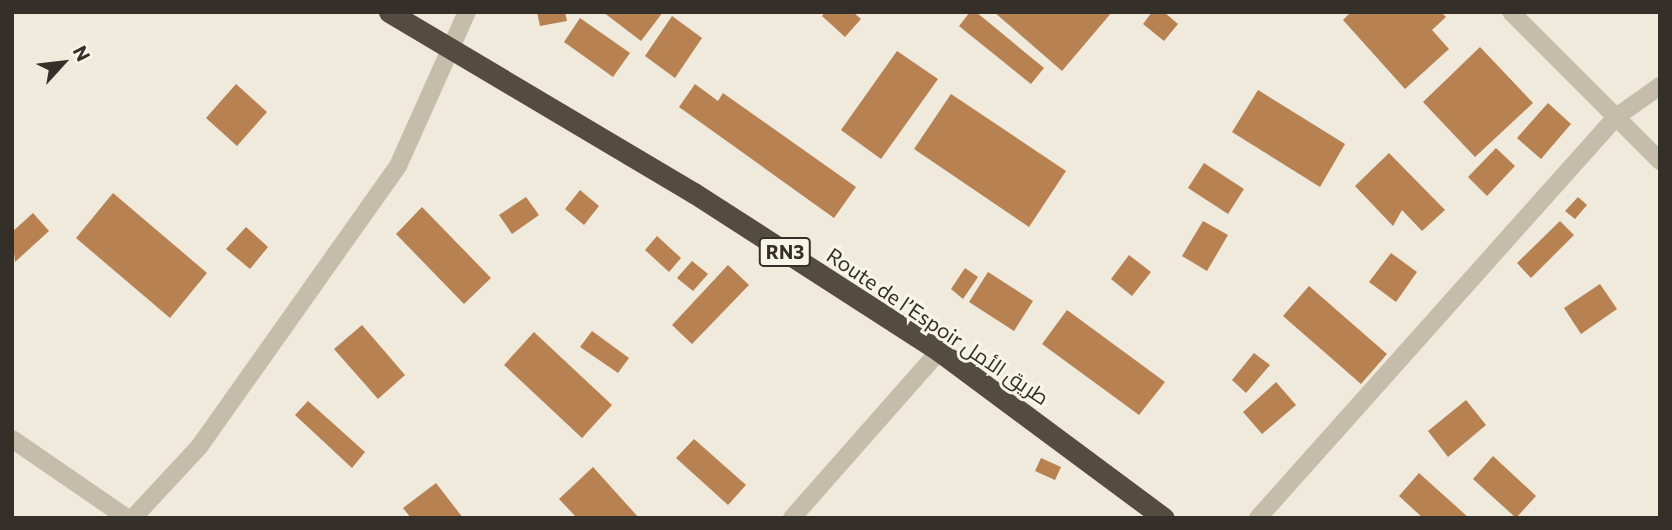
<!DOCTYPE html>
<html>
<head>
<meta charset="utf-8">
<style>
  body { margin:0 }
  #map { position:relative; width:1672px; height:530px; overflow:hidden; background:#efeadc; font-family:Commissioner,Cairo,sans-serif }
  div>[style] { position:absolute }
  .building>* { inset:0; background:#b78152 }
  .minor>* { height:18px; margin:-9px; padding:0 9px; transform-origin:9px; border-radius:9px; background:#c5bdaa }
  .highway>* { height:21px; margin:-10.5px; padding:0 10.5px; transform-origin:10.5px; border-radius:10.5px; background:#544b41 }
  span { translate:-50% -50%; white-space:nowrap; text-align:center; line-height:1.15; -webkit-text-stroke:6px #f7f4e8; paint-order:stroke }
  .shield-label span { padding:2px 5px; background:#f7f4e8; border:2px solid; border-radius:5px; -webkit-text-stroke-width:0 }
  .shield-label { font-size:19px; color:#342f28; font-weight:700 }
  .street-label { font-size:21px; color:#342f28 }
  .frame { position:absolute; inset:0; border:14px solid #342f28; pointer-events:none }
  .north { position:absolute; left:28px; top:28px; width:70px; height:70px; -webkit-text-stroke:5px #f7f4e8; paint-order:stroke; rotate:63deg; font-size:19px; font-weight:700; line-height:28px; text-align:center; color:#342f28 }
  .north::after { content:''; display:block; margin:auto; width:24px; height:32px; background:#342f28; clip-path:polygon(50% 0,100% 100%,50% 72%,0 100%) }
</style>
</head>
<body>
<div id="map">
  <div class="building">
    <div style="clip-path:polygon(537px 12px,565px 12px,567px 21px,540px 26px)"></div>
    <div style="clip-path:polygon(603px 12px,663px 12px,641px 41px)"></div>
    <div style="clip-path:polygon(825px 12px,853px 12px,861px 19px,845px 37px,822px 16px)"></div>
    <div style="clip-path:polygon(970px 12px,976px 12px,1044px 68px,1031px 84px,959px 26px)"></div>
    <div style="clip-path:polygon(994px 12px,1112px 12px,1062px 71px)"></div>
    <div style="clip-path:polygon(1152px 12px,1164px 12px,1178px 24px,1164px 41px,1143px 24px)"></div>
    <div style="clip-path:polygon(1351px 12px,1441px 12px,1446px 17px,1432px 30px,1449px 49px,1405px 89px,1343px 20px)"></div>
    <div style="clip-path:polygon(672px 16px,702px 38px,675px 78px,645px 56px)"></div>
    <div style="clip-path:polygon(580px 18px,630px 53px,613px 77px,564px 42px)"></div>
    <div style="clip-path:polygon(1480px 47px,1533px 103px,1475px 157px,1423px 102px)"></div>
    <div style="clip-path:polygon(897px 51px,938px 79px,881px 159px,841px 130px)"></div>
    <div style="clip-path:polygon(236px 84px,267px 112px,237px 146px,206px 118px)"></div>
    <div style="clip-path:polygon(695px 84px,718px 101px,723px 93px,856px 187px,834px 218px,679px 107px)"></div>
    <div style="clip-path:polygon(1258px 90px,1345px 144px,1320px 187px,1232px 132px)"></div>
    <div style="clip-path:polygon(951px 94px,1066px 171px,1029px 227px,914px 149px)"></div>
    <div style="clip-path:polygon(1548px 103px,1571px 124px,1541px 159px,1517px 138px)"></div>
    <div style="clip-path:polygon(1496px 148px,1515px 166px,1487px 196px,1468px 177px)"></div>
    <div style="clip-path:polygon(1389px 153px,1445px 210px,1422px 231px,1402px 210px,1393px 226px,1355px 186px)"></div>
    <div style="clip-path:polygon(1204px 163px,1244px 189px,1228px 214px,1188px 188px)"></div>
    <div style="clip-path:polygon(580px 190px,599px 206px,584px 225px,565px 209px)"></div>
    <div style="clip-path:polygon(113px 193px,207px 273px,170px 318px,76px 238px)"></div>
    <div style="clip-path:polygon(526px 197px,539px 215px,512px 234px,499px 215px)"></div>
    <div style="clip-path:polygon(1578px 197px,1587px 205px,1575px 219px,1565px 211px)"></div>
    <div style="clip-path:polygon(422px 207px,491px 278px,464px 304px,396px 234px)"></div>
    <div style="clip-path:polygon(33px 213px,49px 231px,15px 262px,12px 232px)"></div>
    <div style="clip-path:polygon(1203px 221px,1228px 235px,1207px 271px,1182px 256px)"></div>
    <div style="clip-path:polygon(1560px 221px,1574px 235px,1531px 278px,1517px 263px)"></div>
    <div style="clip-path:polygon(246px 227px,268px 247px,250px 269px,226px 249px)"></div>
    <div style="clip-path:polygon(657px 236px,681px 258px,669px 272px,645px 250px)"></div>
    <div style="clip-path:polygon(1391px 253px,1417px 272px,1396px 302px,1369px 282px)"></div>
    <div style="clip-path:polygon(1129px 255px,1151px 272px,1132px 296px,1111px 279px)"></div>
    <div style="clip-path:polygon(692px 261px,708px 274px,693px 291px,677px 278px)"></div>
    <div style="clip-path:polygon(728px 265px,749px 285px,692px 344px,672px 325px)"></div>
    <div style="clip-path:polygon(965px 268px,978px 277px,963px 299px,951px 289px)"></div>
    <div style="clip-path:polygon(988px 272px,1033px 301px,1014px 331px,969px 302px)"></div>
    <div style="clip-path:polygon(1600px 284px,1617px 309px,1581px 334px,1564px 308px)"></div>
    <div style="clip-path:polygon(1309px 286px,1387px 354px,1361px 384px,1283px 316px)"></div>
    <div style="clip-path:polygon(1067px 310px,1165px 382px,1139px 415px,1042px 344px)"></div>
    <div style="clip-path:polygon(362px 325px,405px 375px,378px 399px,334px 349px)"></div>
    <div style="clip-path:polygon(592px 331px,629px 358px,618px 373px,580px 347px)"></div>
    <div style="clip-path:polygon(534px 332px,612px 405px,582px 438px,504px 365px)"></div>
    <div style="clip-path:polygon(1254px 353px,1270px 365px,1246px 393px,1232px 380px)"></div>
    <div style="clip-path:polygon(1276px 382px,1296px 405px,1262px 434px,1243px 412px)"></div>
    <div style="clip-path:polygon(1466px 400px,1486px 425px,1448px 457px,1428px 431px)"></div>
    <div style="clip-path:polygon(308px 401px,365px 452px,352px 468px,295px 415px)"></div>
    <div style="clip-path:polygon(694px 439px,746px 485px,728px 505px,676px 458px)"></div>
    <div style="clip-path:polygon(1493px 456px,1536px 496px,1516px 518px,1473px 479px)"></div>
    <div style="clip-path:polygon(1041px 458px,1061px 467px,1055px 480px,1035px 471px)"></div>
    <div style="clip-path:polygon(593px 467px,639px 518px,577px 518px,559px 499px)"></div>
    <div style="clip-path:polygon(1419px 473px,1469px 518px,1423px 518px,1399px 496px)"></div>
    <div style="clip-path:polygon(436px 483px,463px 518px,411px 518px,403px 508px)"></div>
  </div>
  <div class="minor">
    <div style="left:1511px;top:12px;width:211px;rotate:45deg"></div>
    <div style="left:12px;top:439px;width:140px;rotate:34.5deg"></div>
    <div style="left:133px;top:518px;width:97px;rotate:-47.1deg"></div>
    <div style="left:199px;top:447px;width:344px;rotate:-54.7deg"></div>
    <div style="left:398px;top:166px;width:169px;rotate:-65.9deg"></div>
    <div style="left:792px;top:518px;width:222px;rotate:-48.6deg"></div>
    <div style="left:1258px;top:518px;width:538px;rotate:-48.24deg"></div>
    <div style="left:1616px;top:117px;width:54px;rotate:-35.2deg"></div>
  </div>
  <div class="highway">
    <div style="left:389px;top:12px;width:355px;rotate:30.7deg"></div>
    <div style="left:694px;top:193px;width:292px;rotate:32.8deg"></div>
    <div style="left:939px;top:351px;width:280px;rotate:36.6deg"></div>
  </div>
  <div class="shield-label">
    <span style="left:785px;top:252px">RN3</span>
  </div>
  <div class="street-label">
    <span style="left:938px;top:326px;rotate:34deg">Route de l’Espoir طريق الأمل</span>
  </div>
  <div class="frame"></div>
  <div class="north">N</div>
</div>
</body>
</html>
